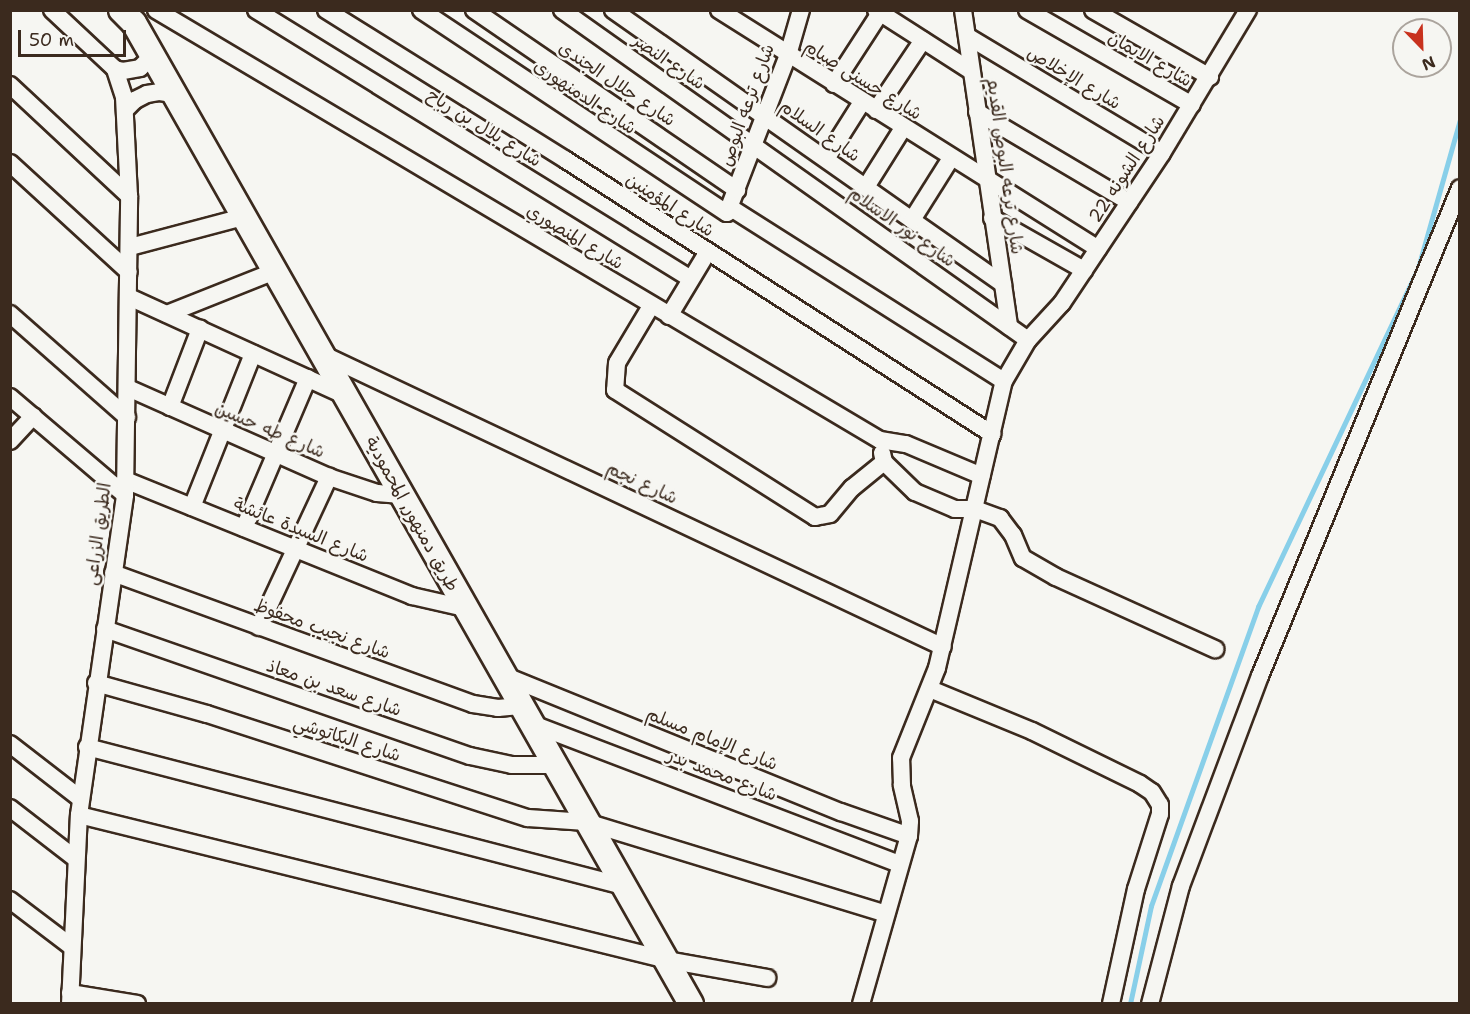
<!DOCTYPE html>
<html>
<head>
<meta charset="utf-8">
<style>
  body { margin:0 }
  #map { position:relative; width:1470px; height:1014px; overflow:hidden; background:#f6f6f2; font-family:"Shantell Sans","Playpen Sans Arabic",sans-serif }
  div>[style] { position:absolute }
  .stream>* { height:4.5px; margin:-2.25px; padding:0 2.25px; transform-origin:2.25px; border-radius:2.25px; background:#88cfe9 }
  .roads { filter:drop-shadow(2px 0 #3b2a1e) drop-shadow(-2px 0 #3b2a1e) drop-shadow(0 2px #3b2a1e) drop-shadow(0 -2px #3b2a1e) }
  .minor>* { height:16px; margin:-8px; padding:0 8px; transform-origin:8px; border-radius:8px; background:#f6f6f2 }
  .secondary>* { height:24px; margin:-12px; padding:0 12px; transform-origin:12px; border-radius:12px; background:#f6f6f2 }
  span { translate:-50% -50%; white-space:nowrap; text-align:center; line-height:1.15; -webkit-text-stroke:5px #f6f6f2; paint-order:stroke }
  .street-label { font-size:18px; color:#3b2a1e }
  .frame { position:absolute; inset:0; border:12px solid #3b2a1e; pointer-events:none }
  .north { position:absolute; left:1392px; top:18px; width:60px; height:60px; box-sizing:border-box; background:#f6f6f2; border:2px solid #aba49d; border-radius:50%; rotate:157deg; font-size:16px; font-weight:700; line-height:24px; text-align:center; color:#3b2a1e }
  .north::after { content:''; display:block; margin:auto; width:21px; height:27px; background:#c8321e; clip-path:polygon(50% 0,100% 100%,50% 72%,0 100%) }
  .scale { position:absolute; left:18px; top:30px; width:108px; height:27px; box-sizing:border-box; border:3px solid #3b2a1e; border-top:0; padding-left:8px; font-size:18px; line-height:21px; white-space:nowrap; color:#3b2a1e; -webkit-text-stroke:4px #f6f6f2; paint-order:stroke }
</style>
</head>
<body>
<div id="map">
  <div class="stream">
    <div style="left:1130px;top:1004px;width:100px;rotate:-77.9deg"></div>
    <div style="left:1151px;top:906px;width:318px;rotate:-70.3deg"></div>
    <div style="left:1258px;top:607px;width:375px;rotate:-64.7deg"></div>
    <div style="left:1418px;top:268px;width:154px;rotate:-74.2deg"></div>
  </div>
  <div class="roads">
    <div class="minor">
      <div style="left:52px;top:10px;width:86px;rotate:43.1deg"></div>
      <div style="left:115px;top:69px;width:8px;rotate:14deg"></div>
      <div style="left:123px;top:71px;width:17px;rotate:-10deg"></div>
      <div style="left:140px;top:68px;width:17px;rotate:-45deg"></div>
      <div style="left:156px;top:10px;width:842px;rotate:30.71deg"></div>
      <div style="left:880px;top:440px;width:26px;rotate:9deg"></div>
      <div style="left:906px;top:444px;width:82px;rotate:22.8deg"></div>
      <div style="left:256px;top:10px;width:511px;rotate:31.73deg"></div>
      <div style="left:326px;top:10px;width:283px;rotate:32deg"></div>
      <div style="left:566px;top:160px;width:507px;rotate:32.75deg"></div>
      <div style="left:421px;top:10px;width:367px;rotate:33.6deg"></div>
      <div style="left:727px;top:213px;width:169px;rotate:-68.9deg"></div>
      <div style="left:788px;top:55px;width:47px;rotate:-73.9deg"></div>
      <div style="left:474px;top:10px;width:319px;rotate:34.4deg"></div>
      <div style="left:562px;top:10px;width:571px;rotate:35.3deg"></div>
      <div style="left:613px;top:10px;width:477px;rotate:35.1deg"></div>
      <div style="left:719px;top:10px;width:448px;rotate:32.2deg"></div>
      <div style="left:876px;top:10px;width:113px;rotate:32.7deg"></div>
      <div style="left:963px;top:10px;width:320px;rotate:81.7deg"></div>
      <div style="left:1027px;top:10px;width:190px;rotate:29.9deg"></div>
      <div style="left:1093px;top:10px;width:135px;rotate:29.8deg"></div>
      <div style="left:967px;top:36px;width:227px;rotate:31deg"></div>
      <div style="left:834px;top:84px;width:88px;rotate:-57deg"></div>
      <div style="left:10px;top:85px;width:163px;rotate:43deg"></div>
      <div style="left:126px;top:109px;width:13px;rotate:-45deg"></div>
      <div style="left:135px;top:100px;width:13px;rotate:-27deg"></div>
      <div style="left:147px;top:94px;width:13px;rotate:-9deg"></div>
      <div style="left:160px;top:92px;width:13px;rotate:9deg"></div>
      <div style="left:876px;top:110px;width:84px;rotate:-56.1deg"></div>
      <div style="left:977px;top:112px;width:177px;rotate:30.6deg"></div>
      <div style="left:826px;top:159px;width:67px;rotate:-57.7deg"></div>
      <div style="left:10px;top:163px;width:161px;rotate:42.5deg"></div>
      <div style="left:866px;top:187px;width:70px;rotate:-57.9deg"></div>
      <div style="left:731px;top:208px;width:323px;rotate:32.4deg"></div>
      <div style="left:992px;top:218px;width:106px;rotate:29.5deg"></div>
      <div style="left:912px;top:220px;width:73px;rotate:-57.8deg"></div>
      <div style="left:130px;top:247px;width:117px;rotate:-14.9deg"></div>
      <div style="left:129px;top:297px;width:239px;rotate:24.5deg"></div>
      <div style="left:651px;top:306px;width:66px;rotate:120.8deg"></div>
      <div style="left:617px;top:363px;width:27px;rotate:94deg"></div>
      <div style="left:615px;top:390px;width:237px;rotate:32.4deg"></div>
      <div style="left:815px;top:517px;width:15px;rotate:-11deg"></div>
      <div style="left:830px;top:514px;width:34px;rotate:-50deg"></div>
      <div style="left:852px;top:488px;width:41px;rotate:-39.1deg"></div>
      <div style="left:10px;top:314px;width:156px;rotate:41.4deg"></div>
      <div style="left:167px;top:314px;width:116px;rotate:-21.7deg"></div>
      <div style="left:669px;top:316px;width:74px;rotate:-58.9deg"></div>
      <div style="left:324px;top:355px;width:684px;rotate:25.25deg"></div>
      <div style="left:128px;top:388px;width:220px;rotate:23.9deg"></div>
      <div style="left:329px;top:477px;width:51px;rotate:18.4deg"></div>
      <div style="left:377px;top:493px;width:24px;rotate:5deg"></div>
      <div style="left:10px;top:397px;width:151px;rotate:40.4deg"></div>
      <div style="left:170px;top:407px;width:84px;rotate:-69deg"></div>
      <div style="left:10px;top:441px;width:34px;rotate:-47deg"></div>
      <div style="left:882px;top:453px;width:9px;rotate:77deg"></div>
      <div style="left:884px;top:462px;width:43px;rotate:44.1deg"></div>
      <div style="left:915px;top:492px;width:43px;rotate:23deg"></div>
      <div style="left:955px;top:509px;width:20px"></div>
      <div style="left:975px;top:509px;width:27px;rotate:20deg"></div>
      <div style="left:1000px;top:518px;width:21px;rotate:53deg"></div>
      <div style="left:1013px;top:535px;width:25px;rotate:67deg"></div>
      <div style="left:1023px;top:558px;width:38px;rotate:30deg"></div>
      <div style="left:1056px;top:577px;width:175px;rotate:24.4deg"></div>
      <div style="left:125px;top:480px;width:310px;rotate:22deg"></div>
      <div style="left:412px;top:596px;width:54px;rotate:12.8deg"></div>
      <div style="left:192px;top:507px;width:165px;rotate:-68.3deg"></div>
      <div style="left:244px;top:528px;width:163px;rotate:-66.9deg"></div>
      <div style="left:113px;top:573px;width:383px;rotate:20deg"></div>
      <div style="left:473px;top:704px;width:25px;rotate:9deg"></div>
      <div style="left:498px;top:708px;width:22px;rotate:-5deg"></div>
      <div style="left:259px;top:627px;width:166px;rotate:-65deg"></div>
      <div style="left:105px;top:629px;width:386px;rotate:19.2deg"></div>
      <div style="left:470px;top:756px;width:43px;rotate:12.1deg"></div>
      <div style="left:512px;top:765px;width:42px"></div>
      <div style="left:503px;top:675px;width:365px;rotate:22.1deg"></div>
      <div style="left:841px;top:812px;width:72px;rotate:19.4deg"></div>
      <div style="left:96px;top:683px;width:115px;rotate:15.6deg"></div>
      <div style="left:207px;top:714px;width:337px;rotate:18deg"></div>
      <div style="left:528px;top:818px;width:58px;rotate:3.9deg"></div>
      <div style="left:586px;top:822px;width:314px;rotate:17deg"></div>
      <div style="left:930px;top:689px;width:110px;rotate:22.4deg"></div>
      <div style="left:1032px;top:731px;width:120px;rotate:26.1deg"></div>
      <div style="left:1140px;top:784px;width:14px;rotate:34deg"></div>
      <div style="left:1152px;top:792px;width:15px;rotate:58deg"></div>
      <div style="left:1160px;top:805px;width:9px;rotate:90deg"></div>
      <div style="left:1160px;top:814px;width:79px;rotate:107.7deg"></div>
      <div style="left:1136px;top:889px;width:118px;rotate:102.3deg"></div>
      <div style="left:530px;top:723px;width:396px;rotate:20.9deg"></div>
      <div style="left:10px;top:744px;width:90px;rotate:37.8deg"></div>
      <div style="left:87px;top:747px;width:554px;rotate:14.54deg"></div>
      <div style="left:10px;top:808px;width:83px;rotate:37.7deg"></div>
      <div style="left:79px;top:815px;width:606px;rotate:13.85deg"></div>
      <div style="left:667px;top:960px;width:102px;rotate:10.2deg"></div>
      <div style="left:10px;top:900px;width:78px;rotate:37.2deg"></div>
      <div style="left:70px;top:993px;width:68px;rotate:9.3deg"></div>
      <div style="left:70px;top:1004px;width:189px;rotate:-87.3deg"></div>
      <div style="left:79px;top:815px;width:323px;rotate:-81.8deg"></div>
      <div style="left:125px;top:495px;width:299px;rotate:-89.2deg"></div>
      <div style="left:129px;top:196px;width:99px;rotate:-92.9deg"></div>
      <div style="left:124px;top:97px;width:29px;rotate:-108deg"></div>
      <div style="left:861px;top:1004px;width:175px;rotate:-74.1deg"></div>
      <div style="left:909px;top:836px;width:15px;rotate:-86deg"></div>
      <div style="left:910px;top:821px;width:37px;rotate:-103deg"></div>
      <div style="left:902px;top:785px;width:27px;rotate:-92deg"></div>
      <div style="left:901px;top:758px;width:97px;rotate:-68.2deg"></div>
      <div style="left:937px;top:668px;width:295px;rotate:-76.9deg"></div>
      <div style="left:1004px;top:381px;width:48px;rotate:-59.7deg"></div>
      <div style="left:1028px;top:340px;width:50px;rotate:-47.4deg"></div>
      <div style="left:1062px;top:303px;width:180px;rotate:-56.3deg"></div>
      <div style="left:1162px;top:153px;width:167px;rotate:-59deg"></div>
      <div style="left:1150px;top:1004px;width:122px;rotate:-75.3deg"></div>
      <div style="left:1181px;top:886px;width:224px;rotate:-69.4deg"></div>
      <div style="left:1260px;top:676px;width:527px;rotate:-67.71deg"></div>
    </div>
    <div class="secondary">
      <div style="left:121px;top:10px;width:18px;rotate:45deg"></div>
      <div style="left:134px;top:23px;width:1128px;rotate:60.41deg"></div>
    </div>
  </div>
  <div class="street-label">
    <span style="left:1150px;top:59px;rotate:30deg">شارع الايمان</span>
    <span style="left:669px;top:62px;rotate:35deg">شارع النصر</span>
    <span style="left:1074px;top:78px;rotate:31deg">شارع الإخلاص</span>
    <span style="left:863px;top:80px;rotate:32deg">شارع حسنى صيام</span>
    <span style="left:617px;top:84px;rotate:34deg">شارع جلال الجندى</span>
    <span style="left:585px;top:97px;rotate:34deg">شارع الدمنهورى</span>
    <span style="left:747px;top:105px;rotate:-70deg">شارع ترعه البوص</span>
    <span style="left:484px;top:128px;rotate:32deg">شارع بلال بن رباح</span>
    <span style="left:820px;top:131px;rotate:35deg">شارع السلام</span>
    <span style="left:1005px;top:166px;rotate:82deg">شارع ترعه البوص القديم</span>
    <span style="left:1127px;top:169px;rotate:-57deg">شارع الشونه 22</span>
    <span style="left:670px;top:205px;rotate:33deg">شارع المؤمنين</span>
    <span style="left:902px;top:227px;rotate:35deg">شارع نور الاسلام</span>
    <span style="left:575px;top:237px;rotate:31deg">شارع المنصوري</span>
    <span style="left:270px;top:430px;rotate:23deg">شارع طه حسين</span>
    <span style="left:642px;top:483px;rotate:25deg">شارع نجم</span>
    <span style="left:412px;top:514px;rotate:61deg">طريق دمنهور, المحمودية</span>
    <span style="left:301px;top:530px;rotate:22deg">شارع السيدة عائشة</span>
    <span style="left:98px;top:534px;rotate:-82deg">الطريق الزراعى</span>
    <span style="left:322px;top:629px;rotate:20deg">شارع نجيب محفوظ</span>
    <span style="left:334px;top:688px;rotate:19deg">شارع سعد بن معاذ</span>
    <span style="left:347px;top:739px;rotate:18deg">شارع البكاتوشي</span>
    <span style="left:712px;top:739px;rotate:22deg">شارع الإمام مسلم</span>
    <span style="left:722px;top:775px;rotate:21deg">شارع محمد بدر</span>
  </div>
  <div class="frame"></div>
  <div class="north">N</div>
  <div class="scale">50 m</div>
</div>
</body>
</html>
